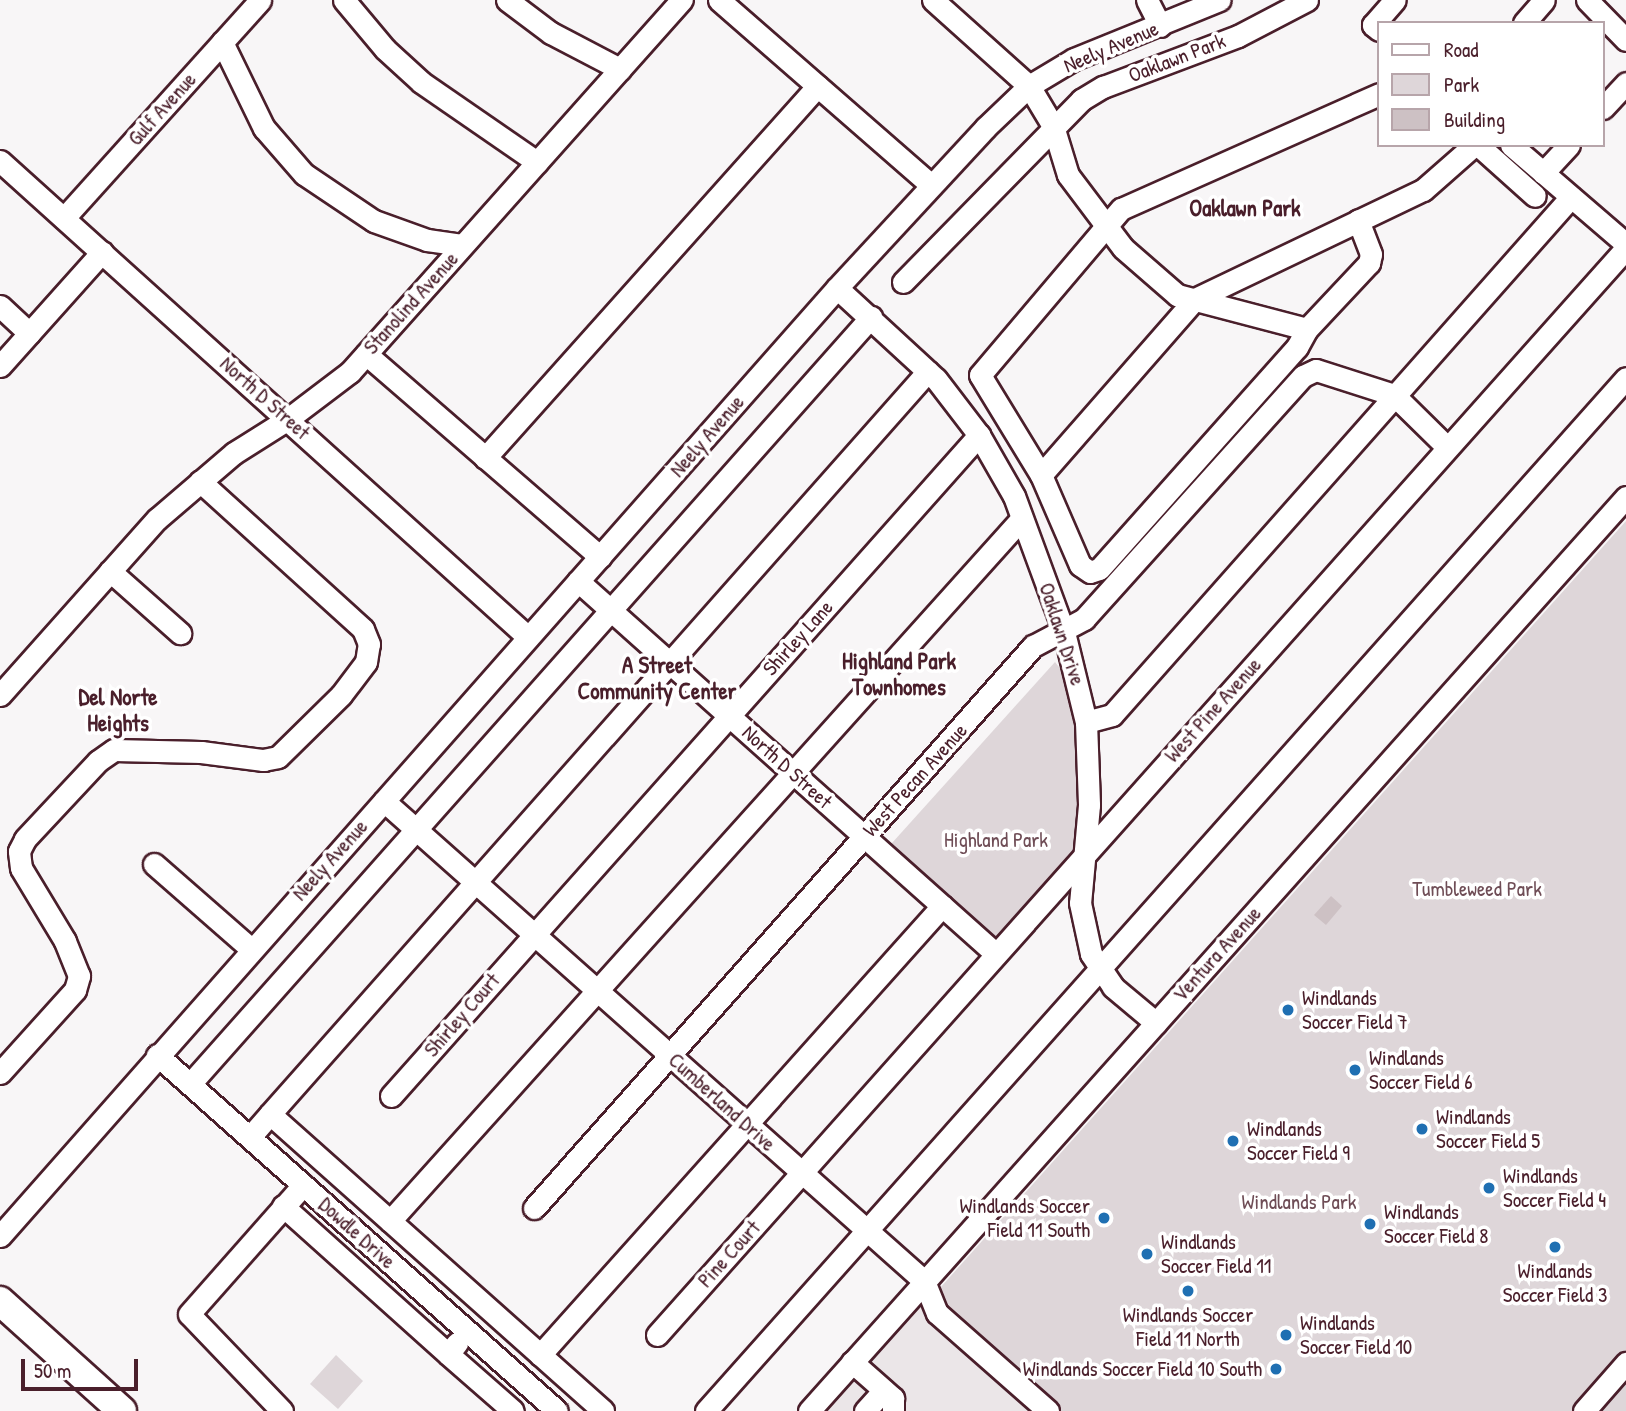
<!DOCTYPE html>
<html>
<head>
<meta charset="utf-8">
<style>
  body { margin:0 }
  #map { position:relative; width:1626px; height:1411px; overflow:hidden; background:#f8f6f7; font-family:"Patrick Hand",sans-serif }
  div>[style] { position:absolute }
  .built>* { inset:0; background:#ebe6e8 }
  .green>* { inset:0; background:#ded6d9 }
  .building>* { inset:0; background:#cdc1c4 }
  .roads { filter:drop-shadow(2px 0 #4a1f2b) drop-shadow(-2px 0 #4a1f2b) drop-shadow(0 2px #4a1f2b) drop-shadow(0 -2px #4a1f2b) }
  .minor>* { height:21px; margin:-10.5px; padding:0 10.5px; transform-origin:10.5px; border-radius:10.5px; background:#fff }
  .major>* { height:28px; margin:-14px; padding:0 14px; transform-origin:14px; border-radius:14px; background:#fff }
  .dots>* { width:19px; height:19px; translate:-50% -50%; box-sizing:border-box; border:4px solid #fff; border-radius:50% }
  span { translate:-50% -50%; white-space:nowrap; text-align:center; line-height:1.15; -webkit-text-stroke:7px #fff; paint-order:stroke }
  .street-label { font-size:21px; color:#4a1f2b }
  .park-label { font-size:21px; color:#6f4d56 }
  .poi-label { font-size:21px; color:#4a1f2b }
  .left { translate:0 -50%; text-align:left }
  .right { translate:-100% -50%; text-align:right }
  .neighbourhood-label { font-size:23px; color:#4a1f2b; font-weight:700 }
  .legend { position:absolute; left:1377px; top:21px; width:228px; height:126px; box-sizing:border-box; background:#fff; border:2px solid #b7a5aa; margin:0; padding:9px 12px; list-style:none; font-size:21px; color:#4a1f2b }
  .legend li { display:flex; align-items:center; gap:14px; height:35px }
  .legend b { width:35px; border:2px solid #b7a5aa }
  .scale { position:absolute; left:21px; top:1359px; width:117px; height:32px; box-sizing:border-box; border:4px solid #4a1f2b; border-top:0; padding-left:9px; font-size:21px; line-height:24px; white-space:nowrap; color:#4a1f2b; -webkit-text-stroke:5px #fff; paint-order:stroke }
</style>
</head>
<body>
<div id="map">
  <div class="built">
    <div style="clip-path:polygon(915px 1301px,923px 1307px,1038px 1411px,817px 1411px)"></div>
  </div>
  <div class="green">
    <div style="clip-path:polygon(1626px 521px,1626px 1411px,1038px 1411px,923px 1307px)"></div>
    <div style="clip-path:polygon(1055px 662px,1080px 694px,1084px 855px,996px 953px,883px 853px)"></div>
    <div style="clip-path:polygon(336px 1355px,363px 1381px,338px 1409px,310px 1384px)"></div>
  </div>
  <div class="building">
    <div style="clip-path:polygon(1331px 896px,1342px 906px,1326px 925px,1314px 915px)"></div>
  </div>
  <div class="roads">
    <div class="minor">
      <div style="left:344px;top:0;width:64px;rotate:50.1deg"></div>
      <div style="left:385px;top:49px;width:49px;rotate:42.5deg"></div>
      <div style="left:421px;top:82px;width:141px;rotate:34.6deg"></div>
      <div style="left:507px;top:0;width:55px;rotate:36.9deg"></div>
      <div style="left:551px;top:33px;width:78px;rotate:27.6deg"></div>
      <div style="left:719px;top:0;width:281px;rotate:41.1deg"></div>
      <div style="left:933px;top:0;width:129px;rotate:41.9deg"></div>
      <div style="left:1029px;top:86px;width:47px;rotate:59deg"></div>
      <div style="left:1053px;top:126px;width:51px;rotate:73deg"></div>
      <div style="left:1068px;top:175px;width:91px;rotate:53deg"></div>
      <div style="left:1123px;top:248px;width:72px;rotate:41deg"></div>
      <div style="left:1177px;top:295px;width:134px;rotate:14.7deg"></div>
      <div style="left:1307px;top:329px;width:91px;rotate:-46.8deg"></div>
      <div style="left:1369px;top:263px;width:9px;rotate:-77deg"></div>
      <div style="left:1371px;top:254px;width:36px;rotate:-111deg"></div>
      <div style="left:1147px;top:0;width:29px;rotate:63deg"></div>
      <div style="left:1587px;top:0;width:56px;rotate:45.7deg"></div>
      <div style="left:1524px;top:23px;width:30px;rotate:-49deg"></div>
      <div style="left:1379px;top:30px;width:8px;rotate:-140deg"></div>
      <div style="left:1373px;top:25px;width:33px;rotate:-49deg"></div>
      <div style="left:222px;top:42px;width:96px;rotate:64deg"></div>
      <div style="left:264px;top:128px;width:61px;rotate:49deg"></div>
      <div style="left:304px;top:174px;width:84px;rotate:33.9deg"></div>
      <div style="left:374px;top:221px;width:56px;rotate:19.7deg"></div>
      <div style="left:427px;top:240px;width:35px;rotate:8deg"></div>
      <div style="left:1603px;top:108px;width:34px;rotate:-47deg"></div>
      <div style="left:1478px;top:145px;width:76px;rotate:41.8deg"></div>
      <div style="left:1511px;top:145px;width:152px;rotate:40.7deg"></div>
      <div style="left:0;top:161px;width:711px;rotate:42.04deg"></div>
      <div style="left:1543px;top:173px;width:38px;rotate:-47deg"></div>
      <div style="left:64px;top:218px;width:293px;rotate:-48deg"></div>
      <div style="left:903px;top:282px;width:255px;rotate:-45.6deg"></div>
      <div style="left:1081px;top:100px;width:26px;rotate:-31deg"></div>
      <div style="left:1103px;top:87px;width:144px;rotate:-20.7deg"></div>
      <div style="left:1238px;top:36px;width:78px;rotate:-27.6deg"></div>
      <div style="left:837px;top:288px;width:134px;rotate:42.6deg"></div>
      <div style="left:936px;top:379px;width:71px;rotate:52.5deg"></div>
      <div style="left:979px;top:435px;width:70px;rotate:60.2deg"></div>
      <div style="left:1014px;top:496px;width:145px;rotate:69.8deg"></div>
      <div style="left:1064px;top:632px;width:93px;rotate:76.3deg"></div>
      <div style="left:1086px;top:722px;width:83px;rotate:87.9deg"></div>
      <div style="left:1089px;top:805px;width:98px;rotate:95.2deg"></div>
      <div style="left:1080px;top:903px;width:52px;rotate:77.8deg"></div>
      <div style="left:1091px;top:954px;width:40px;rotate:56deg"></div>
      <div style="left:1113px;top:987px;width:56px;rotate:39.9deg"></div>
      <div style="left:0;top:306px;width:40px;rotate:43deg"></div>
      <div style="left:1307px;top:329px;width:21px;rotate:119deg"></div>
      <div style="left:1297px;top:347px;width:297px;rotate:131.7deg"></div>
      <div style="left:1099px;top:569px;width:9px;rotate:162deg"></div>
      <div style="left:1090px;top:572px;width:12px;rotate:-145deg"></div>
      <div style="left:1080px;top:565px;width:98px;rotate:-113.4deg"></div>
      <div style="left:1041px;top:475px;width:117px;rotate:-121.4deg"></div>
      <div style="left:980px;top:375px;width:218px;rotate:-49.7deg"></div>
      <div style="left:1121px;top:209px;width:282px;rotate:-24deg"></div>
      <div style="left:366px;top:354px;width:310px;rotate:40.9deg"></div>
      <div style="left:0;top:366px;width:153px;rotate:-48.2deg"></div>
      <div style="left:485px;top:458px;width:499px;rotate:-48.2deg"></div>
      <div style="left:1041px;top:475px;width:234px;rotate:-48.8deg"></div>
      <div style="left:1195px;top:299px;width:253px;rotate:-25.6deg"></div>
      <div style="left:1423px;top:190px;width:68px;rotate:-41.4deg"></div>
      <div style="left:110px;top:571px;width:94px;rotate:41.5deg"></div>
      <div style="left:578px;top:581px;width:560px;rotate:41.74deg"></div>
      <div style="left:0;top:695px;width:236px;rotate:-48.3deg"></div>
      <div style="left:157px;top:519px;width:101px;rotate:-40.6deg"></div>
      <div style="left:234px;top:453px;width:64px;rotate:-32.2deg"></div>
      <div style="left:288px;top:419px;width:78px;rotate:-37.2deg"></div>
      <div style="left:350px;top:372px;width:499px;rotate:-48.3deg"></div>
      <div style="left:1086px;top:722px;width:27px;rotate:-15deg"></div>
      <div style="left:1112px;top:715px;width:692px;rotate:-48.46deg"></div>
      <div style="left:384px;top:801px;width:722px;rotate:41.63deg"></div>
      <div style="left:924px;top:1281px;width:35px;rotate:68deg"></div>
      <div style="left:937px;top:1313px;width:148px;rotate:41.4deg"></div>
      <div style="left:154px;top:864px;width:129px;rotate:41.2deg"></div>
      <div style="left:157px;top:1055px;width:535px;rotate:41.67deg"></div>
      <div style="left:0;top:1073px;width:112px;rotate:-47.9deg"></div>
      <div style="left:75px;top:990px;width:15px;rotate:-74deg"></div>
      <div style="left:79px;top:976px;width:38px;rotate:-112deg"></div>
      <div style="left:65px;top:941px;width:85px;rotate:-121.1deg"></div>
      <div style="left:21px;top:868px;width:17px;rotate:-97deg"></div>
      <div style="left:19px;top:851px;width:13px;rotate:-63deg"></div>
      <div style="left:25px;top:839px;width:107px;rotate:-46.9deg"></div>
      <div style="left:98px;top:761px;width:19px;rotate:-35deg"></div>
      <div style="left:114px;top:750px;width:87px;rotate:1.3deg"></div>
      <div style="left:201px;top:752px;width:63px;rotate:7.4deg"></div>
      <div style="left:263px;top:760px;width:15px;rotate:-11deg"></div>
      <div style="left:278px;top:757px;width:88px;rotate:-44.5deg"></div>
      <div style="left:341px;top:695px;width:41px;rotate:-52.9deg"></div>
      <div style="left:366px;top:662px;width:18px;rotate:-81deg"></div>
      <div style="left:369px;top:644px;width:16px;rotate:-112deg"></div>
      <div style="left:363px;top:629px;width:220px;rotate:-137.8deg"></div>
      <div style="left:190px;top:1084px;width:1026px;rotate:-48.4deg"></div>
      <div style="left:391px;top:1096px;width:885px;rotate:-48.34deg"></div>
      <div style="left:270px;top:1114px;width:992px;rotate:-48.47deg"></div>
      <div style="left:250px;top:1137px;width:30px;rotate:-49deg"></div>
      <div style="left:270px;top:1114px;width:446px;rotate:41.7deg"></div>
      <div style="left:283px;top:1206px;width:222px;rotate:41.9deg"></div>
      <div style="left:534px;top:1208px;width:752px;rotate:-48.4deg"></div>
      <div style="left:1033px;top:646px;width:58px;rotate:-27.9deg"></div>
      <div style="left:1084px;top:619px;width:327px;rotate:-48deg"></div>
      <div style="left:1303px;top:376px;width:14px;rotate:-25deg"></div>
      <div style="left:1316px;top:370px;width:82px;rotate:17.8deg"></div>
      <div style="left:1394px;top:395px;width:74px;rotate:44.5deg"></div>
      <div style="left:390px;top:1221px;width:945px;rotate:-48.04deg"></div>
      <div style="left:0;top:1236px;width:1265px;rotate:-48.56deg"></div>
      <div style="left:837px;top:288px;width:218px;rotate:-47.2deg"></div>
      <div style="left:985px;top:128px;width:61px;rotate:-43.7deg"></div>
      <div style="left:1029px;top:86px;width:52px;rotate:-31deg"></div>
      <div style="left:1074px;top:59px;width:157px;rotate:-22.1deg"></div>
      <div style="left:657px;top:1335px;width:1456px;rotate:-48.28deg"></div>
      <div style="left:457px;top:1343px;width:14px;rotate:129deg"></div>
      <div style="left:448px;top:1354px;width:86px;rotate:41.2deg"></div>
      <div style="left:540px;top:1355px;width:603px;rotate:-48.16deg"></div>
      <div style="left:852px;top:1362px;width:55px;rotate:41.3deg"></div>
      <div style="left:893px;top:1398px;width:13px;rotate:90deg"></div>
      <div style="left:282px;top:1411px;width:134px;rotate:-133.8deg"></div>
      <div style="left:189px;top:1314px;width:172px;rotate:-48.5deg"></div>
      <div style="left:706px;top:1411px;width:1383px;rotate:-48.31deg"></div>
      <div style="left:809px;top:1411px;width:1226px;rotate:-48.21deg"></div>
      <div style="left:865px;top:1411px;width:28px;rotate:-48deg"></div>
      <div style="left:1584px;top:1411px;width:64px;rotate:-48.8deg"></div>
    </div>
    <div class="major">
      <div style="left:0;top:1301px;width:164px;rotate:42deg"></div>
    </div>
  </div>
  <div class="dots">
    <div style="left:1288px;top:1010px;background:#1f6fb2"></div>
    <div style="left:1355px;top:1070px;background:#1f6fb2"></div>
    <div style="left:1422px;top:1129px;background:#1f6fb2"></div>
    <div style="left:1233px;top:1141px;background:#1f6fb2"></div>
    <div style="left:1489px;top:1188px;background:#1f6fb2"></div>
    <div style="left:1104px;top:1218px;background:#1f6fb2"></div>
    <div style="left:1370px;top:1224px;background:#1f6fb2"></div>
    <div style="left:1555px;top:1247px;background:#1f6fb2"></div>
    <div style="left:1147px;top:1254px;background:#1f6fb2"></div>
    <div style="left:1188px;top:1291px;background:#1f6fb2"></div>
    <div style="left:1286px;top:1335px;background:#1f6fb2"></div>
    <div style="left:1276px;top:1369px;background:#1f6fb2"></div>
  </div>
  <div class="street-label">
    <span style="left:1111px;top:47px;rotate:-23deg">Neely Avenue</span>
    <span style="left:1177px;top:58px;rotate:-21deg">Oaklawn Park</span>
    <span style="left:162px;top:109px;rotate:-48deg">Gulf Avenue</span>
    <span style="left:411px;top:303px;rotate:-48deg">Stanolind Avenue</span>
    <span style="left:265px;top:398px;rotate:42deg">North D Street</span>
    <span style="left:707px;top:436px;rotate:-49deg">Neely Avenue</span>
    <span style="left:1062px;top:634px;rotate:72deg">Oaklawn Drive</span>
    <span style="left:798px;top:638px;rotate:-48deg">Shirley Lane</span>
    <span style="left:1213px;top:710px;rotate:-48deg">West Pine Avenue</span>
    <span style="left:787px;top:767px;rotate:42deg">North D Street</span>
    <span style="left:915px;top:780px;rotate:-48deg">West Pecan Avenue</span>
    <span style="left:330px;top:860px;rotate:-48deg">Neely Avenue</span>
    <span style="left:1217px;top:954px;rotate:-48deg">Ventura Avenue</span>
    <span style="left:462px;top:1015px;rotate:-49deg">Shirley Court</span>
    <span style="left:722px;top:1102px;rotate:42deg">Cumberland Drive</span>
    <span style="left:357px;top:1233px;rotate:42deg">Dowdle Drive</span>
    <span style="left:729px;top:1254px;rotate:-48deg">Pine Court</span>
  </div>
  <div class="park-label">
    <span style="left:996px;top:840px">Highland Park</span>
    <span style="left:1477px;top:889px">Tumbleweed Park</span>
    <span style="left:1299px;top:1202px">Windlands Park</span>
  </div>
  <div class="poi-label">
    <span class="left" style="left:1302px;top:1010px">Windlands<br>Soccer Field 7</span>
    <span class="left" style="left:1369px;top:1070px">Windlands<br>Soccer Field 6</span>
    <span class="left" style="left:1436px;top:1129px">Windlands<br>Soccer Field 5</span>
    <span class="left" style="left:1247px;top:1141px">Windlands<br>Soccer Field 9</span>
    <span class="left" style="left:1503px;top:1188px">Windlands<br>Soccer Field 4</span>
    <span class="right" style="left:1090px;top:1218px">Windlands Soccer<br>Field 11 South</span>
    <span class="left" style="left:1384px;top:1224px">Windlands<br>Soccer Field 8</span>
    <span class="left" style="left:1161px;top:1254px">Windlands<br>Soccer Field 11</span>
    <span style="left:1555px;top:1283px">Windlands<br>Soccer Field 3</span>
    <span style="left:1188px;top:1327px">Windlands Soccer<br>Field 11 North</span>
    <span class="left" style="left:1300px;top:1335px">Windlands<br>Soccer Field 10</span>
    <span class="right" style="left:1262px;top:1369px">Windlands Soccer Field 10 South</span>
  </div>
  <div class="neighbourhood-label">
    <span style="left:1245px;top:208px">Oaklawn Park</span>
    <span style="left:899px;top:674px">Highland Park<br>Townhomes</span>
    <span style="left:657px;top:678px">A Street<br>Community Center</span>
    <span style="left:118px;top:710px">Del Norte<br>Heights</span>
  </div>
  <ul class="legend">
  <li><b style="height:9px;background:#fff"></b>Road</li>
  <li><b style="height:19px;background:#ded6d9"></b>Park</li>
  <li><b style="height:19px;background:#cdc1c4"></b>Building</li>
  </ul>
  <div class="scale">50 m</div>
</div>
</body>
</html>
